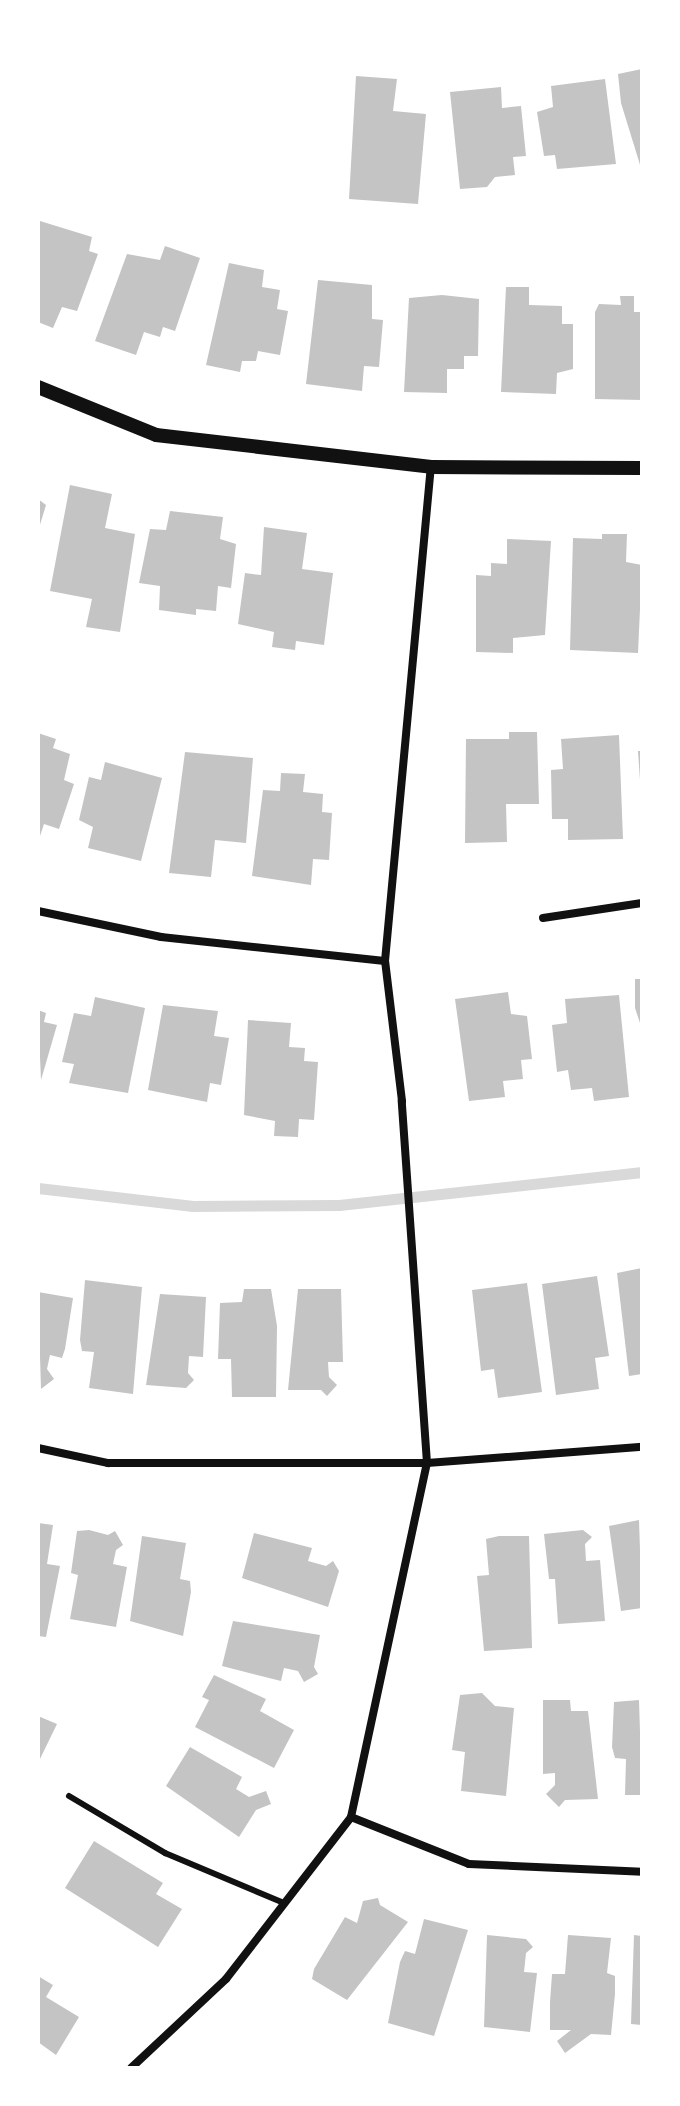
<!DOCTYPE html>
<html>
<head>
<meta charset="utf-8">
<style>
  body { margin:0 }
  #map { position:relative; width:680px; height:2106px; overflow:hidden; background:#fff; font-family:Raleway,sans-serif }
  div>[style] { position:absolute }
  .stream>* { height:11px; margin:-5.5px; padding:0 5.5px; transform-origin:5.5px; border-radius:5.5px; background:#d9d9d9 }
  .building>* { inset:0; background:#c4c4c4 }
  .service>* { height:6px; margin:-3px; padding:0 3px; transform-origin:3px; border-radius:3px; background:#111 }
  .minor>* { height:8px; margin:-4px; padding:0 4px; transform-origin:4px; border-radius:4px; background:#111 }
  .tertiary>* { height:14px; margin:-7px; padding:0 7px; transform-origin:7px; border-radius:7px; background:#111 }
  span { translate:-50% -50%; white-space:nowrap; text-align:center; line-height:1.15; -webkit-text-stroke:8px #fff; paint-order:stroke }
  .frame { position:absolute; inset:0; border:40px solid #fff; pointer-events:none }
</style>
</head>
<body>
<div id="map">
  <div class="stream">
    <div style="left:38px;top:1188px;width:156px;rotate:6.6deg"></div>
    <div style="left:193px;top:1206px;width:146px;rotate:-0.4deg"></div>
    <div style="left:339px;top:1205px;width:305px;rotate:-6.2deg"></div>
  </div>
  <div class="building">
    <div style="clip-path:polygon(642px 69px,642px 168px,641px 168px,621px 103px,618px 74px)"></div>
    <div style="clip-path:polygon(356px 76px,397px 79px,393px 111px,426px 114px,418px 204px,349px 199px)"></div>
    <div style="clip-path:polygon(605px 79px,616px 164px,557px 169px,555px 155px,544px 156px,537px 112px,553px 107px,551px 86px)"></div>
    <div style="clip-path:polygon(501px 87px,502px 108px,521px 106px,526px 156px,513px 157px,515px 175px,495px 177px,487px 187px,460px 189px,450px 92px)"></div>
    <div style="clip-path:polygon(40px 221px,92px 237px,89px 251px,98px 254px,77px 311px,62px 307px,53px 328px,38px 322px)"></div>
    <div style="clip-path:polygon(165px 246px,200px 258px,175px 331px,163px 327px,160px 337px,144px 332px,136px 355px,95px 341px,127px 254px,160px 260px)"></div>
    <div style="clip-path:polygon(229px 263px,264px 270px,262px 287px,280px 290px,277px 309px,288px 311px,280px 355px,258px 351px,256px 361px,242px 361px,240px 372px,206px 365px)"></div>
    <div style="clip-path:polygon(318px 280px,372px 285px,372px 319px,383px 320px,379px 367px,364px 366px,362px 391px,306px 384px)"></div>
    <div style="clip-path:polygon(506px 287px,529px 287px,529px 305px,562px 306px,562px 324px,573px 324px,573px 369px,557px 373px,556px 394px,501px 392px)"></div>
    <div style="clip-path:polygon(442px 295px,479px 299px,478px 356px,464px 356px,464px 369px,447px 369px,447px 393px,404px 392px,409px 298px)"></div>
    <div style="clip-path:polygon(620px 296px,634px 296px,634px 312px,642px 312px,642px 400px,595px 399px,595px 312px,599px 304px,621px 305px)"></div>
    <div style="clip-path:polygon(70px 485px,112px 494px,105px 528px,135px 534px,120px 632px,86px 627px,92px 599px,50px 591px)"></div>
    <div style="clip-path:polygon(38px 499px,46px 505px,39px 528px,38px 528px)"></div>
    <div style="clip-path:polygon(170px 511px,223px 517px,220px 539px,236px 544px,231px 588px,218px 586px,216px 611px,196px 609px,196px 615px,159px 610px,160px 586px,139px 583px,150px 529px,166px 530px)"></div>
    <div style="clip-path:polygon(264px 527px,307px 533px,302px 569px,333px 573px,324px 645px,296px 641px,295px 650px,272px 647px,274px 632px,238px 624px,245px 573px,261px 575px)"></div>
    <div style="clip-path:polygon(602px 534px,627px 534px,626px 562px,642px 565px,638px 653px,570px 650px,573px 538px,602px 539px)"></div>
    <div style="clip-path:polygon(507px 539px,551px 541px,545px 635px,513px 638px,513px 653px,476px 652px,476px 575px,491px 576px,491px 563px,507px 564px)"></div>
    <div style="clip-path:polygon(509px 732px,537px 732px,539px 804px,506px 804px,507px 842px,465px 843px,466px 739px,509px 739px)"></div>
    <div style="clip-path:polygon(38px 733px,56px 739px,53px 748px,70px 754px,64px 780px,74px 784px,59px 829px,44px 824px,39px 839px)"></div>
    <div style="clip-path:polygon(619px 735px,623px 839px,568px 840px,568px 819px,552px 819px,551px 770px,563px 769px,561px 739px)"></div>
    <div style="clip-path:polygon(638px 751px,642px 751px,642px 780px,640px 780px)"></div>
    <div style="clip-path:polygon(185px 752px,253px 758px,246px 843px,215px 840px,211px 877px,169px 873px)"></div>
    <div style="clip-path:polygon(105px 762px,162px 778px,141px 861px,88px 848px,93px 827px,79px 820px,89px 777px,101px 780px)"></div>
    <div style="clip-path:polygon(281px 773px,305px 774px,303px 792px,323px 794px,322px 812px,332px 813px,329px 860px,313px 859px,311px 885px,252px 876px,263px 790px,280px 791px)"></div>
    <div style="clip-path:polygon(635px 979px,642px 979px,642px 1029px,635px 1008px)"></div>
    <div style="clip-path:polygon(508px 992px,511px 1014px,527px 1016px,532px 1059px,521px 1060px,523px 1079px,503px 1081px,505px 1097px,469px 1101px,455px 999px)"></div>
    <div style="clip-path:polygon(619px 995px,629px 1097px,594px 1101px,592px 1088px,571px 1090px,568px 1070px,557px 1072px,552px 1025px,567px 1023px,565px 999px)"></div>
    <div style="clip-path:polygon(95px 997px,145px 1008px,128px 1093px,69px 1083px,74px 1064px,62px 1062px,74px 1013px,91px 1016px)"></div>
    <div style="clip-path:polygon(163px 1005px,218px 1011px,214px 1036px,229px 1038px,221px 1085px,210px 1083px,207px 1102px,148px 1090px)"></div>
    <div style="clip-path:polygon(38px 1010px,46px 1013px,44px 1022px,57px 1025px,41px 1080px)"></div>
    <div style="clip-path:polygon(248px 1020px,291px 1023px,289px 1047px,305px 1048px,304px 1061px,318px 1062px,314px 1120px,299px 1119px,298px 1137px,274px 1136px,275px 1121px,244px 1115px)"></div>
    <div style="clip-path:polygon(642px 1268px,642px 1374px,629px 1376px,617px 1273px)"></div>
    <div style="clip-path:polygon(597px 1276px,609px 1356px,595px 1358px,599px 1389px,556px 1395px,542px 1284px)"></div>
    <div style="clip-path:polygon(85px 1280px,142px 1287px,133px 1394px,89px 1388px,94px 1352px,82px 1351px,80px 1340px)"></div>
    <div style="clip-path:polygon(527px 1283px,542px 1392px,498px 1398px,494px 1369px,481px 1371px,472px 1290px)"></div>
    <div style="clip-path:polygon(244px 1289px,271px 1289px,277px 1326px,276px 1397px,232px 1397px,231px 1359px,218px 1359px,220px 1303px,242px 1302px)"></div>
    <div style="clip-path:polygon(298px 1289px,341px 1289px,343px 1362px,328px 1362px,329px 1377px,337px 1385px,327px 1396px,321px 1390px,288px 1390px)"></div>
    <div style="clip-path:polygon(38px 1292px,73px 1298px,65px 1349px,62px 1358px,50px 1355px,47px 1369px,54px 1379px,41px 1389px)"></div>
    <div style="clip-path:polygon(160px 1294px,206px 1297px,203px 1357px,189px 1356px,188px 1373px,194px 1380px,186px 1388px,146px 1385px)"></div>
    <div style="clip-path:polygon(639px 1520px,642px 1608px,621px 1611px,609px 1526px)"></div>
    <div style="clip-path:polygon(38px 1523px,53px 1525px,47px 1564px,60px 1566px,46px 1637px,38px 1636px)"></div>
    <div style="clip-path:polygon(89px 1530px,108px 1535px,115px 1531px,123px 1545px,116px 1550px,113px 1564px,127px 1567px,116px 1627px,70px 1619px,78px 1575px,71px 1573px,77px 1531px)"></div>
    <div style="clip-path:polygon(583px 1530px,592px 1537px,585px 1544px,586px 1561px,600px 1560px,605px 1621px,558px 1624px,555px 1579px,549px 1579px,544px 1534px)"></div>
    <div style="clip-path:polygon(254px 1533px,312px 1548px,308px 1561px,326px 1566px,333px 1561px,339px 1571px,328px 1607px,242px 1578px)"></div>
    <div style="clip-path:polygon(142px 1536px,186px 1543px,180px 1579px,190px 1581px,191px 1592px,183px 1636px,130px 1621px)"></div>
    <div style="clip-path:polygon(499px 1536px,529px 1536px,532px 1648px,484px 1651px,477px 1576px,489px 1575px,486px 1539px)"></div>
    <div style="clip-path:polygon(233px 1621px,320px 1635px,314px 1667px,318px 1674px,304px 1682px,298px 1671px,284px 1668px,281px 1681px,222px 1666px)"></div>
    <div style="clip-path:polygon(214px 1675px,266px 1699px,260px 1711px,294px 1730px,274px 1768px,195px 1727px,209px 1700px,202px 1697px)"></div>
    <div style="clip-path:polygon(482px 1693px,495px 1706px,514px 1708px,506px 1796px,461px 1791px,465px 1752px,452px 1750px,460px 1695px)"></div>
    <div style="clip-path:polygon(543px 1700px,570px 1700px,571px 1711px,588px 1711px,598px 1799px,565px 1800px,559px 1807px,546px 1794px,555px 1785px,555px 1773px,543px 1774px)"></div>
    <div style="clip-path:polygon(639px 1700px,642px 1795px,625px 1795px,626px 1759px,615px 1758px,612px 1747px,614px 1702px)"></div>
    <div style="clip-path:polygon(38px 1716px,57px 1724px,38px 1763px)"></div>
    <div style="clip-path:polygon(190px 1747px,242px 1777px,236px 1789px,249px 1797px,266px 1791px,271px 1804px,256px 1810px,239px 1837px,166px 1786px)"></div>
    <div style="clip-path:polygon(94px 1841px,163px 1883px,156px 1894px,182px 1909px,158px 1947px,65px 1888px)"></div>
    <div style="clip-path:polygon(378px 1898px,380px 1905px,408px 1922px,347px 2000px,312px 1979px,314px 1969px,345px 1917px,357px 1923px,363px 1901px)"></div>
    <div style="clip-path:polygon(424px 1919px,468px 1930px,434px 2036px,388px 2023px,400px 1962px,405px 1951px,415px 1954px)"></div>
    <div style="clip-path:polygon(487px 1935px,526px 1939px,533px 1947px,526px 1953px,524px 1972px,537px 1973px,530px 2032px,484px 2027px)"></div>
    <div style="clip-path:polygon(568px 1935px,611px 1938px,607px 1973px,615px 1976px,615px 1994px,611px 2035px,591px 2034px,565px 2053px,557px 2041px,571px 2030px,550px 2030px,550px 2002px,552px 1974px,565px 1974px)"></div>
    <div style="clip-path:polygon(634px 1935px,642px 1936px,642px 2025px,631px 2024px)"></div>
    <div style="clip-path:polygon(38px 1976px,53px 1985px,46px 1997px,79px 2017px,56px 2055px,38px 2042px)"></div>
  </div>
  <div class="service">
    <div style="left:69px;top:1796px;width:112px;rotate:30.7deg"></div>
    <div style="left:165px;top:1853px;width:129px;rotate:22.8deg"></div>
  </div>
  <div class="minor">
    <div style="left:38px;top:911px;width:126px;rotate:11.9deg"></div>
    <div style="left:161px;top:937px;width:225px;rotate:6.1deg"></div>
    <div style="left:543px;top:918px;width:100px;rotate:-8.6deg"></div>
    <div style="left:38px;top:1448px;width:72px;rotate:12.1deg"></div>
    <div style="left:108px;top:1463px;width:319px"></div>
    <div style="left:427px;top:1463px;width:216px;rotate:-4.3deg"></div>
    <div style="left:351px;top:1817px;width:127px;rotate:21.7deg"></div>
    <div style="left:469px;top:1864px;width:173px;rotate:2.6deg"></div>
    <div style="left:131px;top:2068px;width:130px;rotate:-43.1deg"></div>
    <div style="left:226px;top:1979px;width:205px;rotate:-52.3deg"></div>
    <div style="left:351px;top:1817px;width:362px;rotate:-77.9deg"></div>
    <div style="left:427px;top:1463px;width:363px;rotate:-94deg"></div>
    <div style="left:402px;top:1101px;width:141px;rotate:-96.9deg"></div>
    <div style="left:385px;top:961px;width:496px;rotate:-84.7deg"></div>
  </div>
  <div class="tertiary">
    <div style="left:38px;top:387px;width:127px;rotate:22.1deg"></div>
    <div style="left:156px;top:435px;width:277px;rotate:6.6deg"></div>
    <div style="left:431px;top:467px;width:211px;rotate:0.3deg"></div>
  </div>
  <div class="frame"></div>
</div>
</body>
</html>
